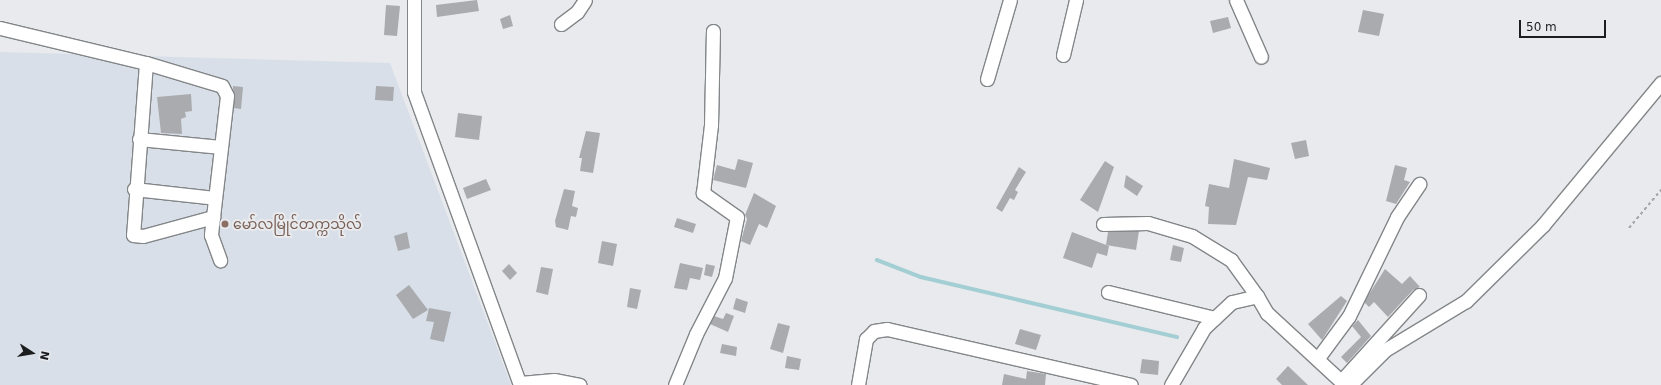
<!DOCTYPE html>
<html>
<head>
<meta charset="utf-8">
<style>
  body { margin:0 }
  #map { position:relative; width:1661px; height:385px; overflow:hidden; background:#e8eaed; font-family:"DejaVu Sans","Noto Sans Myanmar",sans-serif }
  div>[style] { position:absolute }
  .built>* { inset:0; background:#d8dfe8 }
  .stream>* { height:3.5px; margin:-1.75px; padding:0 1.75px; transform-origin:1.75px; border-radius:1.75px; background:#a2ced4 }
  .building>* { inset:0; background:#a9abae }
  .path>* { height:2px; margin-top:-1px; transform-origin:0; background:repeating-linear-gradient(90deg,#a4a6a8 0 3px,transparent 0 6px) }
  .roads { filter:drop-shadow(1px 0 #838688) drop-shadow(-1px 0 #838688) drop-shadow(0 1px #838688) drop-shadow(0 -1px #838688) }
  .minor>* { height:13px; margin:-6.5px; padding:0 6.5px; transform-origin:6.5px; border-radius:6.5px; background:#fff }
  .dots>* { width:11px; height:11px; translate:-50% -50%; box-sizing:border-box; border:2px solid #e8eaed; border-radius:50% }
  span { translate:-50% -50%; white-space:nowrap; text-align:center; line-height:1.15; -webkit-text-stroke:4px #e8eaed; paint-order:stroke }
  .education-label { font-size:14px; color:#785e54 }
  .left { translate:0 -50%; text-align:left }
  .north { position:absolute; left:12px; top:333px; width:40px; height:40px; -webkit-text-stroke:3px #e8eaed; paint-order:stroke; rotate:102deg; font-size:11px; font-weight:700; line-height:16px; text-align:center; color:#1c1d1e }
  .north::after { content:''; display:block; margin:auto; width:14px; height:18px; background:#1c1d1e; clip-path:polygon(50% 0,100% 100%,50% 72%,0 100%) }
  .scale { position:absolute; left:1519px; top:20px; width:87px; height:18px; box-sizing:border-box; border:2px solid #1c1d1e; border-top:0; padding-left:5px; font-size:12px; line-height:14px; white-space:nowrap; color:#1c1d1e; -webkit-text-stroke:3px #e8eaed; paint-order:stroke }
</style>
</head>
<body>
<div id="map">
  <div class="built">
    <div style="clip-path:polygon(0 52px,390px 63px,511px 385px,0 385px)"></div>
  </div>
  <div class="stream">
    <div style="left:877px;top:260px;width:47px;rotate:21.1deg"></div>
    <div style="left:921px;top:277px;width:263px;rotate:13.2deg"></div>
  </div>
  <div class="building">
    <div style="clip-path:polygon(477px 0,479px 11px,437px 17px,436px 5px)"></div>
    <div style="clip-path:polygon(386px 5px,400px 6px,397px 36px,384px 35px)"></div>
    <div style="clip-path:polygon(1363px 10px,1384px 14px,1379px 36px,1358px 32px)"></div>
    <div style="clip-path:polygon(510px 15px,513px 26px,503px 29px,500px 19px)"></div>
    <div style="clip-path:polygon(1228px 17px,1231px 28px,1213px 33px,1210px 21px)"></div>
    <div style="clip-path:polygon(233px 86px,243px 87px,241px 109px,234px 108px)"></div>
    <div style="clip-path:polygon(376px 86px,394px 87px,393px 101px,375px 100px)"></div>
    <div style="clip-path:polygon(191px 94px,192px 111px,185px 112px,186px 117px,181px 119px,182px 134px,161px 133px,157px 97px)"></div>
    <div style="clip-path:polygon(458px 113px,482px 116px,479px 140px,455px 137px)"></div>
    <div style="clip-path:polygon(586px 131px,600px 133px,593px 173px,580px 171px,582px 158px,579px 158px)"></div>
    <div style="clip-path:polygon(1306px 140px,1309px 156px,1295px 159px,1291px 143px)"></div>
    <div style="clip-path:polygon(738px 159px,753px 163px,746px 188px,713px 180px,717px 165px,735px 170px)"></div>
    <div style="clip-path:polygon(1234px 159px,1270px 168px,1267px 180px,1248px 177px,1236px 225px,1208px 224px,1209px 207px,1205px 206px,1209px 184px,1229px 188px)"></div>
    <div style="clip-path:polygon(1105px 161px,1114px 167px,1098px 212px,1080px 200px)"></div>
    <div style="clip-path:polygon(1395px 165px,1407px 168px,1404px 180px,1410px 182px,1396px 204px,1386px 201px)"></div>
    <div style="clip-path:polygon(1019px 167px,1026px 172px,1015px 190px,1018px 192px,1014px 200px,1010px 198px,1002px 212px,996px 208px)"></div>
    <div style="clip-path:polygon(1126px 175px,1143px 186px,1137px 196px,1124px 187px)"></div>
    <div style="clip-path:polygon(486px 179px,491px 190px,467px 199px,463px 188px)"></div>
    <div style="clip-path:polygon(564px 189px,575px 191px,572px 206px,578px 208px,576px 217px,571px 216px,568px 230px,556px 227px,555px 221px)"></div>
    <div style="clip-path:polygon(754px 193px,776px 206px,767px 228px,759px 224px,750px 245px,741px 241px,747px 219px,745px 215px)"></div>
    <div style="clip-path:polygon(677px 218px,696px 224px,693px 233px,674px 227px)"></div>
    <div style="clip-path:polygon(1139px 231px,1136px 250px,1106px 245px,1108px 232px)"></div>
    <div style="clip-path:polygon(407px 232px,410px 248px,398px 251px,394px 236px)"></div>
    <div style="clip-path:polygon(1072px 232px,1109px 246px,1107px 256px,1097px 253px,1092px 268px,1063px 258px)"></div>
    <div style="clip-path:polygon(602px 241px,617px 244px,613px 266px,598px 263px)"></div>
    <div style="clip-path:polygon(1173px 245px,1184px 248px,1181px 262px,1170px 260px)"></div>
    <div style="clip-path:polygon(680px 263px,703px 268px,700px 280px,690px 278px,687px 290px,674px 288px)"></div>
    <div style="clip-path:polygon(509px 264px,517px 273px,510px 280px,502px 271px)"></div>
    <div style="clip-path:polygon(706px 264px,715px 266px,712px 277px,704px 275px)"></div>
    <div style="clip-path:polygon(541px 267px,553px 269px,548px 295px,536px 292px)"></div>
    <div style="clip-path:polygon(1385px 269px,1402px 284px,1410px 276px,1420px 287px,1413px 290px,1388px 317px,1374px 302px,1369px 307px,1364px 302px)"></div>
    <div style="clip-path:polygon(409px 285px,428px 310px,413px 319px,396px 295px)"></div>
    <div style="clip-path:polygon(630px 288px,641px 290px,637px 309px,627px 307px)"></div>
    <div style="clip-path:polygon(1341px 296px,1347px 301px,1322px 340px,1308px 324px)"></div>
    <div style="clip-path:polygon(736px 298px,748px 302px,745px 313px,733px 309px)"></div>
    <div style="clip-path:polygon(429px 308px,451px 312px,444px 342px,430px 339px,434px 322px,426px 321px)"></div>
    <div style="clip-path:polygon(726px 313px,734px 316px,728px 332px,710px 324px,714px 316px,723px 319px)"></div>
    <div style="clip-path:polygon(1358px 320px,1371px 336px,1347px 363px,1341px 357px,1361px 337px,1352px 326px)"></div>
    <div style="clip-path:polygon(778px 323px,790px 326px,783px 353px,770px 349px)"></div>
    <div style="clip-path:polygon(1020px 329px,1041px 335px,1036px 350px,1015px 344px)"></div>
    <div style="clip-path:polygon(722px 344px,737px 347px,736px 356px,720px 353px)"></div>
    <div style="clip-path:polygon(787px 356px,801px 359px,799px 370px,785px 368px)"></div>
    <div style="clip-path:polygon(1142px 359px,1159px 361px,1158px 375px,1140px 373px)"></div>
    <div style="clip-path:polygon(1288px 366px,1308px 385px,1282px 385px,1276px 379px)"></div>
    <div style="clip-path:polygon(1027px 371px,1046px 374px,1045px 385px,1002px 385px,1004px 374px,1026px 379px)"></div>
  </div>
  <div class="path">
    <div style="left:1629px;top:228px;width:50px;rotate:-49.9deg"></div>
  </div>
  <div class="roads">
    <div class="minor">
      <div style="left:414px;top:0;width:92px;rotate:90deg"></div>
      <div style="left:414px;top:92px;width:312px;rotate:70.1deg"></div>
      <div style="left:1236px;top:0;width:62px;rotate:66.3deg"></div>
      <div style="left:561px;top:24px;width:20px;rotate:-37deg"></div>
      <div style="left:577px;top:12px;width:14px;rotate:-56deg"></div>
      <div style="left:0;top:28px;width:150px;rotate:13.5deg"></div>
      <div style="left:146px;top:63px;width:79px;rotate:16.8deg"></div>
      <div style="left:222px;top:86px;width:11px;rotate:63deg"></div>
      <div style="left:227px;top:96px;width:140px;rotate:96.6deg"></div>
      <div style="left:211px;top:235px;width:27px;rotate:70deg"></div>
      <div style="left:1063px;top:55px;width:57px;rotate:-76.7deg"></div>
      <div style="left:146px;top:63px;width:172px;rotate:94.3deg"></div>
      <div style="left:133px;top:235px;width:10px;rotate:6deg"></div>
      <div style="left:143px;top:236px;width:73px;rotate:-15.2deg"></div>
      <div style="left:987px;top:79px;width:82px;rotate:-73.8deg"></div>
      <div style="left:139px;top:139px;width:82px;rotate:5.6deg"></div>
      <div style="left:134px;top:189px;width:81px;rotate:6.3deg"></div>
      <div style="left:1103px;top:224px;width:45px;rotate:-1.3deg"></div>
      <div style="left:1148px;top:223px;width:46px;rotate:16.5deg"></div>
      <div style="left:1192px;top:236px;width:46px;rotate:31.6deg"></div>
      <div style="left:1231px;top:260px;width:44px;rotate:54.2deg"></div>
      <div style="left:1108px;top:292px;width:110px;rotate:13.7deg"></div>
      <div style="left:1318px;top:358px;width:52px;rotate:-53.6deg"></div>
      <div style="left:1349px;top:316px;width:110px;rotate:-64.1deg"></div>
      <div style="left:1397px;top:217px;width:40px;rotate:-56deg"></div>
      <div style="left:1341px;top:381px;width:116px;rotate:-47.8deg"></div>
      <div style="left:520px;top:383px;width:34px;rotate:-5deg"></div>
      <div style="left:554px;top:380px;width:26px;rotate:11deg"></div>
      <div style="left:675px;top:385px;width:55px;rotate:-67.6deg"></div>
      <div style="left:696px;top:334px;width:63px;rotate:-62.6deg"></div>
      <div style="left:725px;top:278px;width:62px;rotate:-78.9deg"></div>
      <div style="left:737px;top:217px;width:42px;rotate:-144.8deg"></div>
      <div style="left:703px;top:193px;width:68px;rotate:-83.3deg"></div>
      <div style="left:711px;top:125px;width:94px;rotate:-88.8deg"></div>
      <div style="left:858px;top:385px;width:47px;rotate:-80.1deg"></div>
      <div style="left:866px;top:339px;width:11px;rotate:-45deg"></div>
      <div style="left:874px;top:331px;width:13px;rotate:-9deg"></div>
      <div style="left:887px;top:329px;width:250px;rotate:12.9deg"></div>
      <div style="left:1171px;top:385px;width:66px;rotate:-59.9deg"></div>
      <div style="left:1204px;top:328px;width:38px;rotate:-43deg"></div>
      <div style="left:1232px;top:302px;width:26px;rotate:-13deg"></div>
      <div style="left:1257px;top:296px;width:20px;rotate:60deg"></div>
      <div style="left:1267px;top:313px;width:106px;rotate:42.7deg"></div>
      <div style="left:1350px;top:385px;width:49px;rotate:-45deg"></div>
      <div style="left:1385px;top:350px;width:95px;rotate:-31.2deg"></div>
      <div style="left:1466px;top:301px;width:108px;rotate:-44.6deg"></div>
      <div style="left:1543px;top:225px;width:185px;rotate:-50.3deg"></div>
    </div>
  </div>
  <div class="dots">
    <div style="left:225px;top:224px;background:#8d6e63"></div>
  </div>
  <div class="education-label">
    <span class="left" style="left:233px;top:224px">မော်လမြိုင်တက္ကသိုလ်</span>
  </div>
  <div class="north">N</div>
  <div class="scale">50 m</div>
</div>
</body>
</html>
